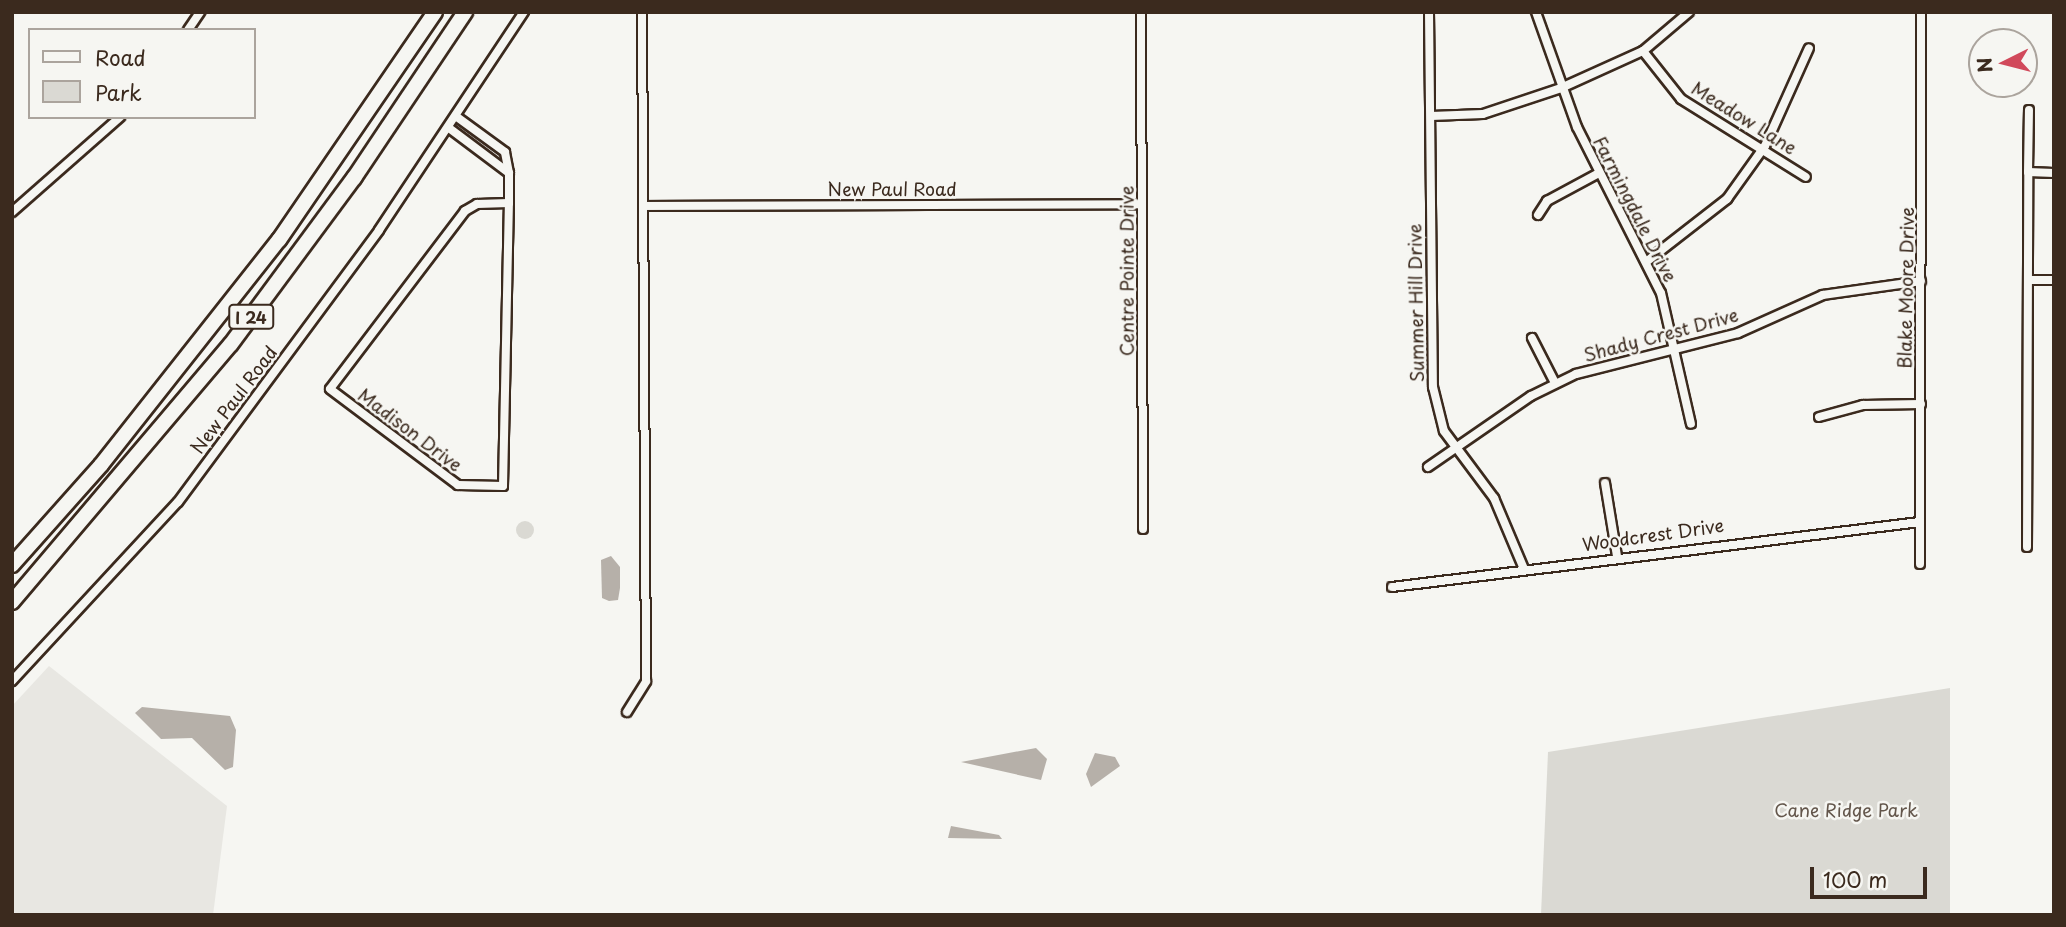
<!DOCTYPE html>
<html>
<head>
<meta charset="utf-8">
<style>
  body { margin:0 }
  #map { position:relative; width:2066px; height:927px; overflow:hidden; background:#f6f6f2; font-family:"Playpen Sans",sans-serif }
  div>[style] { position:absolute }
  .built>* { inset:0; background:#e8e7e2 }
  .green>* { inset:0; background:#dad9d3 }
  .round { border-radius:50% }
  .water>* { inset:0; background:#b6b0a9 }
  .roads { filter:drop-shadow(2px 0 #3b2a1e) drop-shadow(-2px 0 #3b2a1e) drop-shadow(0 2px #3b2a1e) drop-shadow(0 -2px #3b2a1e) }
  .street>* { height:8px; margin:-4px; padding:0 4px; transform-origin:4px; border-radius:4px; background:#f6f6f2 }
  .highway>* { height:14px; margin:-7px; padding:0 7px; transform-origin:7px; border-radius:7px; background:#f6f6f2 }
  span { translate:-50% -50%; white-space:nowrap; text-align:center; line-height:1.15; -webkit-text-stroke:5px #f6f6f2; paint-order:stroke }
  .shield-label span { padding:2px 5px; background:#f6f6f2; border:2px solid; border-radius:5px; -webkit-text-stroke-width:0 }
  .shield-label { font-size:16px; color:#3b2a1e; font-weight:700 }
  .street-label { font-size:18px; color:#3b2a1e }
  .park-label { font-size:18px; color:#63564b }
  .frame { position:absolute; inset:0; border:14px solid #3b2a1e; pointer-events:none }
  .legend { position:absolute; left:28px; top:28px; width:228px; height:91px; box-sizing:border-box; background:#f6f6f2; border:2px solid #aba49d; margin:0; padding:9px 12px; list-style:none; font-size:21px; color:#3b2a1e }
  .legend li { display:flex; align-items:center; gap:14px; height:35px }
  .legend b { width:35px; border:2px solid #aba49d }
  .north { position:absolute; left:1968px; top:28px; width:70px; height:70px; box-sizing:border-box; background:#f6f6f2; border:2px solid #aba49d; border-radius:50%; rotate:264deg; font-size:19px; font-weight:700; line-height:28px; text-align:center; color:#3b2a1e }
  .north::after { content:''; display:block; margin:auto; width:24px; height:32px; background:#d1495b; clip-path:polygon(50% 0,100% 100%,50% 72%,0 100%) }
  .scale { position:absolute; left:1810px; top:867px; width:117px; height:32px; box-sizing:border-box; border:4px solid #3b2a1e; border-top:0; padding-left:9px; font-size:21px; line-height:24px; white-space:nowrap; color:#3b2a1e; -webkit-text-stroke:5px #f6f6f2; paint-order:stroke }
</style>
</head>
<body>
<div id="map">
  <div class="built">
    <div style="clip-path:polygon(49px 666px,227px 806px,213px 915px,12px 915px,12px 706px)"></div>
  </div>
  <div class="green">
    <div class="round" style="left:516px;top:521px;width:18px;height:18px"></div>
    <div style="clip-path:polygon(1950px 688px,1950px 915px,1541px 915px,1548px 752px)"></div>
  </div>
  <div class="water">
    <div style="clip-path:polygon(611px 556px,620px 567px,620px 588px,618px 600px,609px 601px,602px 598px,601px 560px)"></div>
    <div style="clip-path:polygon(142px 707px,230px 716px,236px 730px,233px 767px,225px 770px,192px 738px,161px 739px,135px 713px)"></div>
    <div style="clip-path:polygon(1036px 748px,1047px 759px,1041px 780px,961px 762px)"></div>
    <div style="clip-path:polygon(1095px 753px,1115px 757px,1120px 766px,1091px 787px,1086px 774px)"></div>
    <div style="clip-path:polygon(951px 826px,999px 835px,1002px 839px,948px 838px)"></div>
  </div>
  <div class="roads">
    <div class="street">
      <div style="left:1141px;top:12px;width:517px;rotate:89.78deg"></div>
      <div style="left:1429px;top:12px;width:375px;rotate:89.4deg"></div>
      <div style="left:1433px;top:387px;width:45px;rotate:76deg"></div>
      <div style="left:1444px;top:431px;width:84px;rotate:53.3deg"></div>
      <div style="left:1494px;top:498px;width:77px;rotate:67.1deg"></div>
      <div style="left:1536px;top:12px;width:122px;rotate:70.4deg"></div>
      <div style="left:1577px;top:127px;width:186px;rotate:63.2deg"></div>
      <div style="left:1661px;top:293px;width:134px;rotate:77.1deg"></div>
      <div style="left:188px;top:30px;width:22px;rotate:-56deg"></div>
      <div style="left:1643px;top:51px;width:61px;rotate:51.6deg"></div>
      <div style="left:1681px;top:99px;width:147px;rotate:32deg"></div>
      <div style="left:1431px;top:116px;width:52px;rotate:-2.2deg"></div>
      <div style="left:1483px;top:114px;width:82px;rotate:-18.4deg"></div>
      <div style="left:1561px;top:88px;width:90px;rotate:-24.3deg"></div>
      <div style="left:1643px;top:51px;width:60px;rotate:-40.3deg"></div>
      <div style="left:449px;top:128px;width:75px;rotate:36.9deg"></div>
      <div style="left:509px;top:173px;width:21px;rotate:-101deg"></div>
      <div style="left:505px;top:152px;width:59px;rotate:-143.9deg"></div>
      <div style="left:2028px;top:172px;width:62px;rotate:-89.1deg"></div>
      <div style="left:509px;top:203px;width:32px;rotate:178deg"></div>
      <div style="left:477px;top:204px;width:14px;rotate:150deg"></div>
      <div style="left:465px;top:211px;width:223px;rotate:127.2deg"></div>
      <div style="left:330px;top:389px;width:160px;rotate:36.9deg"></div>
      <div style="left:458px;top:485px;width:45px;rotate:1.3deg"></div>
      <div style="left:503px;top:486px;width:283px;rotate:-88.8deg"></div>
      <div style="left:509px;top:203px;width:30px;rotate:-90deg"></div>
      <div style="left:643px;top:206px;width:499px;rotate:-0.2deg"></div>
      <div style="left:12px;top:212px;width:144px;rotate:-41.3deg"></div>
      <div style="left:1538px;top:215px;width:17px;rotate:-57deg"></div>
      <div style="left:1547px;top:201px;width:59px;rotate:-28.3deg"></div>
      <div style="left:1646px;top:262px;width:103px;rotate:-37.9deg"></div>
      <div style="left:1727px;top:199px;width:65px;rotate:-54.4deg"></div>
      <div style="left:1765px;top:146px;width:107px;rotate:-65.8deg"></div>
      <div style="left:2028px;top:280px;width:26px"></div>
      <div style="left:1532px;top:338px;width:51px;rotate:62.9deg"></div>
      <div style="left:1819px;top:417px;width:46px;rotate:-15.3deg"></div>
      <div style="left:1863px;top:405px;width:58px;rotate:-1deg"></div>
      <div style="left:1428px;top:467px;width:125px;rotate:-34.6deg"></div>
      <div style="left:1531px;top:396px;width:50px;rotate:-26.1deg"></div>
      <div style="left:1576px;top:374px;width:167px;rotate:-14.2deg"></div>
      <div style="left:1738px;top:333px;width:93px;rotate:-24.1deg"></div>
      <div style="left:1823px;top:295px;width:99px;rotate:-8.1deg"></div>
      <div style="left:1605px;top:483px;width:74px;rotate:80.7deg"></div>
      <div style="left:2027px;top:547px;width:375px;rotate:-89.8deg"></div>
      <div style="left:2028px;top:172px;width:26px;rotate:2deg"></div>
      <div style="left:1920px;top:564px;width:552px;rotate:-89.9deg"></div>
      <div style="left:1392px;top:587px;width:532px;rotate:-7.02deg"></div>
      <div style="left:12px;top:681px;width:244px;rotate:-47.2deg"></div>
      <div style="left:178px;top:502px;width:338px;rotate:-53.5deg"></div>
      <div style="left:379px;top:230px;width:262px;rotate:-56.4deg"></div>
      <div style="left:627px;top:712px;width:36px;rotate:-58deg"></div>
      <div style="left:646px;top:681px;width:669px;rotate:-90.34deg"></div>
    </div>
    <div class="highway">
      <div style="left:12px;top:565px;width:134px;rotate:-48.3deg"></div>
      <div style="left:101px;top:465px;width:287px;rotate:-51.7deg"></div>
      <div style="left:279px;top:240px;width:276px;rotate:-55.6deg"></div>
      <div style="left:12px;top:602px;width:338px;rotate:-49.7deg"></div>
      <div style="left:231px;top:344px;width:207px;rotate:-53.5deg"></div>
      <div style="left:354px;top:178px;width:200px;rotate:-56.2deg"></div>
    </div>
  </div>
  <div class="shield-label">
    <span style="left:251px;top:317px">I 24</span>
  </div>
  <div class="street-label">
    <span style="left:1744px;top:118px;rotate:32deg">Meadow Lane</span>
    <span style="left:892px;top:189px">New Paul Road</span>
    <span style="left:1635px;top:209px;rotate:63deg">Farmingdale Drive</span>
    <span style="left:1127px;top:271px;rotate:-90deg">Centre Pointe Drive</span>
    <span style="left:1906px;top:288px;rotate:-89deg">Blake Moore Drive</span>
    <span style="left:1416px;top:303px;rotate:-91deg">Summer Hill Drive</span>
    <span style="left:1661px;top:335px;rotate:-15deg">Shady Crest Drive</span>
    <span style="left:234px;top:400px;rotate:-53deg">New Paul Road</span>
    <span style="left:410px;top:430px;rotate:37deg">Madison Drive</span>
    <span style="left:1653px;top:535px;rotate:-8deg">Woodcrest Drive</span>
  </div>
  <div class="park-label">
    <span style="left:1846px;top:810px">Cane Ridge Park</span>
  </div>
  <div class="frame"></div>
  <ul class="legend">
  <li><b style="height:9px;background:#f6f6f2"></b>Road</li>
  <li><b style="height:19px;background:#dad9d3"></b>Park</li>
  </ul>
  <div class="north">N</div>
  <div class="scale">100 m</div>
</div>
</body>
</html>
